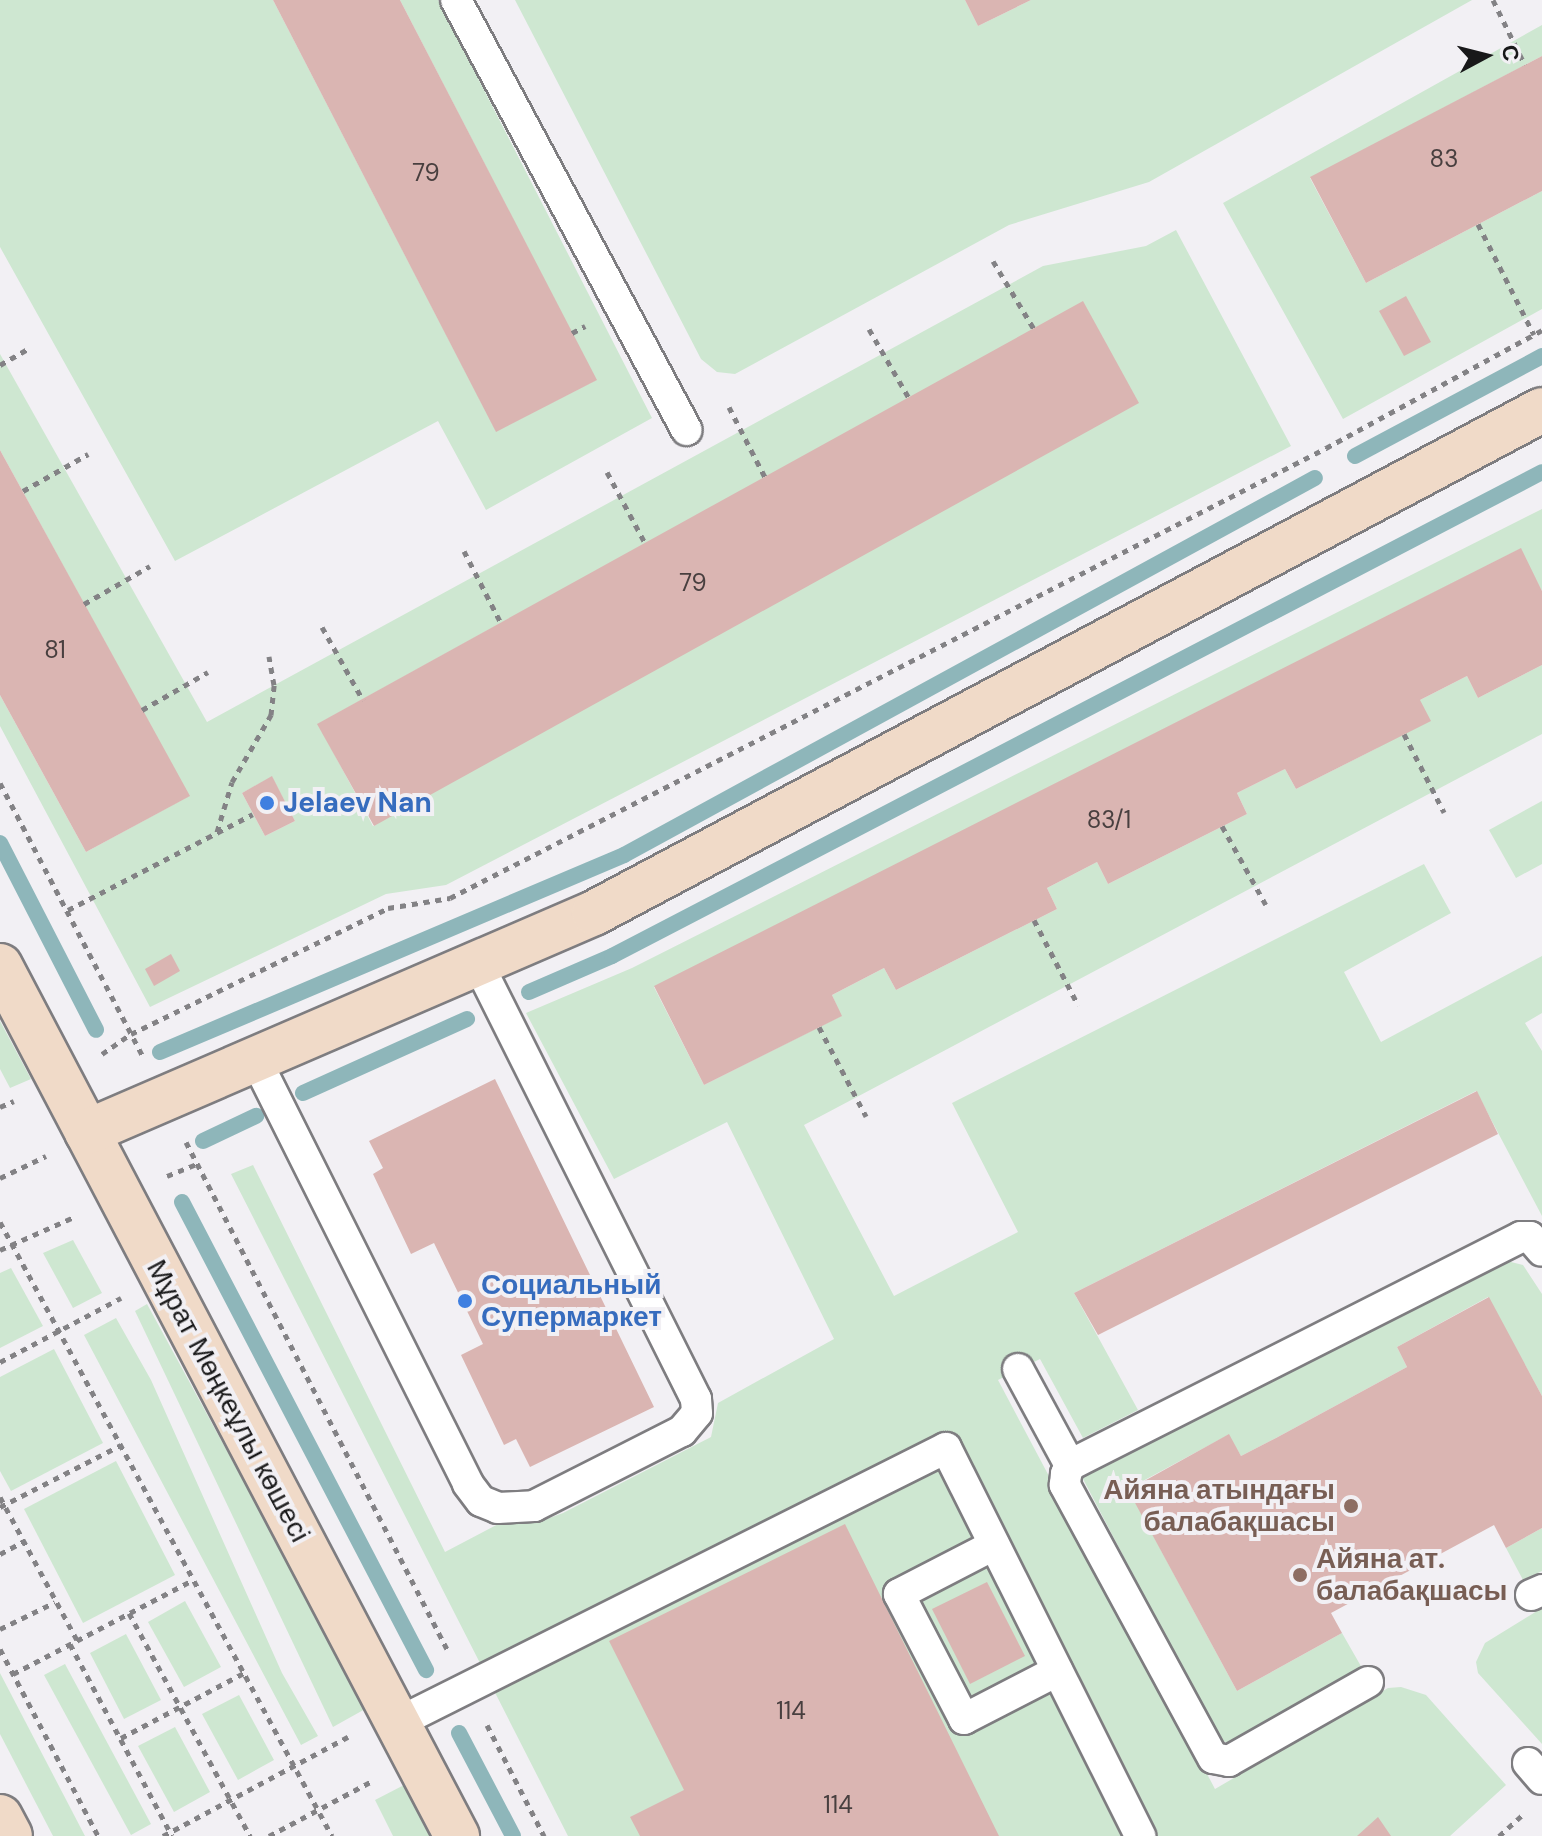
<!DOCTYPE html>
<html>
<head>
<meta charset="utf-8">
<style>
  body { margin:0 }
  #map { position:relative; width:1542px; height:1836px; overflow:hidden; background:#f2f0f4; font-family:"DM Sans",sans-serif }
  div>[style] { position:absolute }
  .green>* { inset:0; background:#cee7d1 }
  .stream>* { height:16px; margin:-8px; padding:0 8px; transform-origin:8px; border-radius:8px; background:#8eb6ba }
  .building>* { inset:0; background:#dab5b2 }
  .path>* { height:5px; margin-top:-2.5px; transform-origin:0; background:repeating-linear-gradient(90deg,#838285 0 6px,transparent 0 12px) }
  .roads { filter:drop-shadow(2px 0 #7e7d80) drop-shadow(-2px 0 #7e7d80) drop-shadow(0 2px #7e7d80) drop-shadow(0 -2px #7e7d80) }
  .lane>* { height:30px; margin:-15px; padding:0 15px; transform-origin:15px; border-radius:15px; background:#fff }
  .secondary>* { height:44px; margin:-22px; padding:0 22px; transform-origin:22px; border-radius:22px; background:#f0dac8 }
  .dots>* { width:22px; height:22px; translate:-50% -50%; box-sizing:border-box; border:4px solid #f2f0f4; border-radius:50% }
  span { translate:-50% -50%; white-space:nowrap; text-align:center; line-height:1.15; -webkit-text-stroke:8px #f2f0f4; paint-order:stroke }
  .number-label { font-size:24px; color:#483f3f }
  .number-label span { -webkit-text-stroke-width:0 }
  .shop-label { font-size:28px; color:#366cbe; font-weight:700 }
  .left { translate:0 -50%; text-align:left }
  .street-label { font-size:28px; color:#181819 }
  .education-label { font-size:28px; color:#785e54; font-weight:700 }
  .right { translate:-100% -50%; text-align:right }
  .north { position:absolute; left:1446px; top:16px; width:80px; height:80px; -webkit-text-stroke:6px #f2f0f4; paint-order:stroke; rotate:83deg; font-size:22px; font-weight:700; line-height:32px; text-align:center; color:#181819 }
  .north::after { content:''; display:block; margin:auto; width:28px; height:36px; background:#181819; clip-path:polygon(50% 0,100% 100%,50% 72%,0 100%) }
</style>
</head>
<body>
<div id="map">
  <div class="green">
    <div style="clip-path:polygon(0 0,273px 0,496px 431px,596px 380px,400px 0,438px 0,652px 418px,486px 510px,438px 421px,175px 561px,0 247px)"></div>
    <div style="clip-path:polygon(515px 0,965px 0,978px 26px,1031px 0,1472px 0,1149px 182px,1009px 225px,735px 374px,717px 372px,701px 359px)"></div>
    <div style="clip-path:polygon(1542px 25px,1542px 56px,1310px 178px,1366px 283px,1542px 191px,1542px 309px,1343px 419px,1223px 203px)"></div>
    <div style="clip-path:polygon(evenodd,1176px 230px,1291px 446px,446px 885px,386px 894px,150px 1007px,0 726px,0 695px,86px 852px,189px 796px,0 450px,0 354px,207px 722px,1043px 266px,1146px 246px,1176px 230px,909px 398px,374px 826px,373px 826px,318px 724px,909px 398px,1176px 230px,272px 777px,295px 821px,265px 836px,242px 793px,272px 777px)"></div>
    <div style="clip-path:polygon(1542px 509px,1542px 591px,1520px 549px,654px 987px,704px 1085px,841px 1016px,832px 995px,884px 968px,896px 990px,1057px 909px,1047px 888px,1097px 862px,1108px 884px,1247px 814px,1237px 793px,1285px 769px,1296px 789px,1377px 748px,1420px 700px,1467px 676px,1478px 698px,1542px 665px,1542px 734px,804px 1125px,894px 1296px,1018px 1232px,952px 1103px,1424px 864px,1451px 913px,1344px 972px,1381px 1042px,1542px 956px,1542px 1013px,1525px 1023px,1542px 1051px,1542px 1216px,1476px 1091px,1074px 1293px,1138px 1410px,1083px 1438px,1040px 1359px,998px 1380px,1215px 1789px,1388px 1688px,1401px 1687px,1426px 1695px,1506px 1785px,1450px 1836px,568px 1836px,231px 1174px,253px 1165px,445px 1552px,504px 1521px,544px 1520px,563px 1513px,711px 1437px,718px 1403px,834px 1339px,727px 1122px,614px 1179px,526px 1013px,632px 968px)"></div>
    <div style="clip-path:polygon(1542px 801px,1542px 864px,1516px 878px,1489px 830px)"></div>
    <div style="clip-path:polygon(0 1021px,31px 1079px,10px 1088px,0 1069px)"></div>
    <div style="clip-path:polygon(73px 1240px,102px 1293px,73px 1308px,43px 1253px)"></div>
    <div style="clip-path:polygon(1507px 1261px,1523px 1265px,1542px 1294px,1542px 1396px,1488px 1297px,1397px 1347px,1407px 1367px,1276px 1438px,1241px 1456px,1228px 1435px,1128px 1489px,1237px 1691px,1342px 1633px,1362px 1668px,1233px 1743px,1220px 1741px,1082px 1477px)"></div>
    <div style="clip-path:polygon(11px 1268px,43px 1326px,0 1348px,0 1273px)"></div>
    <div style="clip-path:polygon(147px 1304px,367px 1708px,333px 1727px,135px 1311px)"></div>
    <div style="clip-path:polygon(116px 1318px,151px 1380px,282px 1673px,318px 1736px,301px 1745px,84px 1335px)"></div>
    <div style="clip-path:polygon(54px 1349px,103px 1443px,11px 1491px,0 1471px,0 1377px)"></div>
    <div style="clip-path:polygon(116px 1461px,175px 1575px,83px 1623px,24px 1509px)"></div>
    <div style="clip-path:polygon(1542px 1528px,1542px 1571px,1523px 1580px,1506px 1548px)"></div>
    <div style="clip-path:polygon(185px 1601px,221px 1667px,184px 1687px,148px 1622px)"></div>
    <div style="clip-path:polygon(1542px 1608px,1542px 1744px,1478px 1673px,1476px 1662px,1485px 1643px)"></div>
    <div style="clip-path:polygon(126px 1634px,161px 1700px,124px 1719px,90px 1653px)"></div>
    <div style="clip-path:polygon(65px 1664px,151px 1824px,131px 1835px,44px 1675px)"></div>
    <div style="clip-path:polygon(0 1673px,85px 1836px,53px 1836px,0 1734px)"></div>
    <div style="clip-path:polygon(239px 1695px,274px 1760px,238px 1780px,202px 1714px)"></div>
    <div style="clip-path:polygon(175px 1727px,210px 1792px,174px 1812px,138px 1746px)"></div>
    <div style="clip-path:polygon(406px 1784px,433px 1836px,393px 1836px,375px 1800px)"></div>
  </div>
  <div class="stream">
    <div style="left:1355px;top:456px;width:212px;rotate:-28.1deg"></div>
    <div style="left:0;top:843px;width:210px;rotate:62.8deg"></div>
    <div style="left:529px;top:992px;width:90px;rotate:-23.4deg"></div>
    <div style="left:612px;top:956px;width:1048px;rotate:-27.49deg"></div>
    <div style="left:160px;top:1052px;width:504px;rotate:-23deg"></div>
    <div style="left:624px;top:855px;width:787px;rotate:-28.62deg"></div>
    <div style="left:303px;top:1093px;width:180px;rotate:-24.3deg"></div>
    <div style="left:203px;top:1141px;width:59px;rotate:-25.3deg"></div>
    <div style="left:182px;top:1202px;width:528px;rotate:62.46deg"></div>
    <div style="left:459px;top:1733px;width:116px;rotate:62.3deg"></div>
  </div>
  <div class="building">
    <div style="clip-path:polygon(273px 0,400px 0,597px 380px,496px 432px)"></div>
    <div style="clip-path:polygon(965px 0,1031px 0,978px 26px)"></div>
    <div style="clip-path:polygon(1542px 56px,1542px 191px,1366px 283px,1310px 177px)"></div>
    <div style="clip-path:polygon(1406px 296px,1431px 342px,1404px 356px,1379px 311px)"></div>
    <div style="clip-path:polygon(1083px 301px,1139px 403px,374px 826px,317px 724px)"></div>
    <div style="clip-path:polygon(0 450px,190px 796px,86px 852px,0 695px)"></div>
    <div style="clip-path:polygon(1521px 548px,1542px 591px,1542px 665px,1478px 698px,1467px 676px,1420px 700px,1431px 721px,1296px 789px,1285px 769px,1237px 793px,1247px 814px,1108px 884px,1097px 862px,1047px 888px,1057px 909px,896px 990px,884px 968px,832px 995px,842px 1016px,704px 1085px,654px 986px)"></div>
    <div style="clip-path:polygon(272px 776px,295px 821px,265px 836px,242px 793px)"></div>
    <div style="clip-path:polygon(171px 954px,180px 971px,154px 986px,145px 969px)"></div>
    <div style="clip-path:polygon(495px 1079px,654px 1407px,530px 1467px,516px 1439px,504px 1445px,461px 1355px,483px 1344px,434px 1243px,411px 1254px,373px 1174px,383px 1168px,369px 1141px)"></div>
    <div style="clip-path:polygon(1477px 1091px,1498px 1134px,1098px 1335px,1074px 1293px)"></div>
    <div style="clip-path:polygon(1489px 1297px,1542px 1396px,1542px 1528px,1506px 1548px,1494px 1525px,1331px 1613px,1342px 1633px,1237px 1691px,1128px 1490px,1229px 1434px,1241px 1456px,1276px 1438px,1407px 1367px,1397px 1347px)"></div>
    <div style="clip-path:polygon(845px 1524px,999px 1836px,640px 1836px,630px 1817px,684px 1790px,609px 1641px)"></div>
    <div style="clip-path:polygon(987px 1582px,1025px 1656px,970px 1684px,932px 1609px)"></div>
    <div style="clip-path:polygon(1378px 1817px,1391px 1836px,1357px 1836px)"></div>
  </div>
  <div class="path">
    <div style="left:1493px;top:0;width:72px;rotate:63.8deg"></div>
    <div style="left:1478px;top:224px;width:124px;rotate:63.2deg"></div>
    <div style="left:993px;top:261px;width:79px;rotate:58.9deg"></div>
    <div style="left:869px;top:329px;width:80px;rotate:59.9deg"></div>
    <div style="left:572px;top:333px;width:15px;rotate:-28deg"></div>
    <div style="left:0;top:365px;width:34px;rotate:-30deg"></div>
    <div style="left:729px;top:407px;width:79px;rotate:62.8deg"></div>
    <div style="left:607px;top:472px;width:81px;rotate:61.8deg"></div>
    <div style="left:23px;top:491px;width:75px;rotate:-29.6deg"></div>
    <div style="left:464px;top:551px;width:81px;rotate:62.8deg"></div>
    <div style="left:84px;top:604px;width:76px;rotate:-29.9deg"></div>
    <div style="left:322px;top:627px;width:84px;rotate:60.7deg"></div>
    <div style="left:142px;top:710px;width:76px;rotate:-29.9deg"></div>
    <div style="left:1404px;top:734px;width:88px;rotate:62.9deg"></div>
    <div style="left:0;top:783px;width:307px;rotate:62.4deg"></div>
    <div style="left:1222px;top:826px;width:90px;rotate:60.9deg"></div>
    <div style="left:217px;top:832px;width:52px;rotate:-73.3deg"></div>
    <div style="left:232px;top:782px;width:78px;rotate:-59.8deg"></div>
    <div style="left:271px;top:715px;width:30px;rotate:-84deg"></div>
    <div style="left:274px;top:685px;width:29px;rotate:-100deg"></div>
    <div style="left:68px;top:910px;width:208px;rotate:-27.4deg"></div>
    <div style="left:1034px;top:920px;width:96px;rotate:62.6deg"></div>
    <div style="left:819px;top:1027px;width:101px;rotate:62.2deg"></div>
    <div style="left:102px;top:1054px;width:35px;rotate:-35deg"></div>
    <div style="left:131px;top:1034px;width:286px;rotate:-26.1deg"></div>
    <div style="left:388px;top:908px;width:63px;rotate:-9.2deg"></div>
    <div style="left:450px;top:898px;width:985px;rotate:-27.19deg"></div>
    <div style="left:1326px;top:448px;width:246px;rotate:-28.6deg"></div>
    <div style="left:0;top:1107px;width:15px;rotate:-23deg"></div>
    <div style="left:186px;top:1142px;width:570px;rotate:62.76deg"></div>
    <div style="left:167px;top:1176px;width:32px;rotate:-22deg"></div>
    <div style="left:0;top:1178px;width:51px;rotate:-25.6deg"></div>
    <div style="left:0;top:1222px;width:698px;rotate:61.6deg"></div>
    <div style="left:0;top:1250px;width:81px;rotate:-24deg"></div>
    <div style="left:0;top:1362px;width:137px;rotate:-27.9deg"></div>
    <div style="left:0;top:1497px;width:162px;rotate:61.7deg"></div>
    <div style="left:0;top:1507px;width:136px;rotate:-27.1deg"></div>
    <div style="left:0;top:1554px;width:27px;rotate:-28deg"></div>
    <div style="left:129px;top:1613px;width:254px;rotate:61.5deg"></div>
    <div style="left:0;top:1629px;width:61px;rotate:-26.1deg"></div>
    <div style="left:70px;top:1644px;width:217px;rotate:62deg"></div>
    <div style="left:0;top:1649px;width:211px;rotate:62.3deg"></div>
    <div style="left:13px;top:1674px;width:203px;rotate:-27.6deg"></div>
    <div style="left:487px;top:1725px;width:125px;rotate:62.8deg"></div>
    <div style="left:121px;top:1738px;width:139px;rotate:-27.9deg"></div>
    <div style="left:163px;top:1836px;width:210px;rotate:-28.2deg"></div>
    <div style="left:269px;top:1836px;width:119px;rotate:-28.1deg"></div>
    <div style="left:1499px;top:1836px;width:31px;rotate:-42deg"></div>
  </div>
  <div class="roads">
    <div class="lane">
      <div style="left:456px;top:0;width:488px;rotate:61.8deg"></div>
      <div style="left:255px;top:1058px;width:476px;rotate:63.4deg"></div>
      <div style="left:468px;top:1484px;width:21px;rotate:53deg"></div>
      <div style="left:481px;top:1501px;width:18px;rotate:22deg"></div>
      <div style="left:498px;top:1508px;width:36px;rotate:-3deg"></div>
      <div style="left:534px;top:1506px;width:166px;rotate:-26.9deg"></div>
      <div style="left:682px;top:1431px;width:23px;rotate:-50deg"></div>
      <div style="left:697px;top:1413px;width:14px;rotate:-94deg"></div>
      <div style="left:696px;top:1399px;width:487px;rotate:-116.6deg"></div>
      <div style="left:1018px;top:1369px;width:109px;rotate:61.6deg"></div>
      <div style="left:994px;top:1545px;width:107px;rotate:152.7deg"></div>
      <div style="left:899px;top:1594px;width:141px;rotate:62.5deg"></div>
      <div style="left:964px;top:1719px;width:105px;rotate:-27.3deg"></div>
      <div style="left:1531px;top:1595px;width:12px;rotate:-24deg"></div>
      <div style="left:1368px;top:1682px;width:160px;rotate:150.4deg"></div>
      <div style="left:1229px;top:1761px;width:16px;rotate:-169deg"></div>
      <div style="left:1213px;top:1758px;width:311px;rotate:-118.5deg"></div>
      <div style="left:1065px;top:1485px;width:11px;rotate:-85deg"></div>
      <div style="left:1066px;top:1474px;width:10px;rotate:-66deg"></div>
      <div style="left:1070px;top:1465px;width:505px;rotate:-26.82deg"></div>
      <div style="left:1521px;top:1237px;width:9px"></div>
      <div style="left:1530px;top:1237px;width:18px;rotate:49deg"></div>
      <div style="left:397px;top:1723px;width:614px;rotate:-26.61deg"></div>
      <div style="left:946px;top:1448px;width:434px;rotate:63.4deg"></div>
      <div style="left:1528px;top:1763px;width:21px;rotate:49deg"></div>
    </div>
    <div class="secondary">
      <div style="left:0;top:966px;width:983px;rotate:62.29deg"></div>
      <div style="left:87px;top:1132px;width:552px;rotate:-23.36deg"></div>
      <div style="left:594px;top:913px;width:1073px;rotate:-27.95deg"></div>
      <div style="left:0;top:1817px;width:21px;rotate:62deg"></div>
    </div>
  </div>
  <div class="dots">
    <div style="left:267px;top:803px;background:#3f7fe0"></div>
    <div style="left:465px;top:1301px;background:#3f7fe0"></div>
    <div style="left:1351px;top:1506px;background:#8d6e63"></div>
    <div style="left:1300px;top:1575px;background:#8d6e63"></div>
  </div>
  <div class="number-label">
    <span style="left:1444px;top:159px">83</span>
    <span style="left:426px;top:173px">79</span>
    <span style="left:693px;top:583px">79</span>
    <span style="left:55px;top:650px">81</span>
    <span style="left:1109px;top:820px">83/1</span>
    <span style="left:791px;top:1711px">114</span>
    <span style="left:838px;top:1805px">114</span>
  </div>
  <div class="shop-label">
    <span class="left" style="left:283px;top:803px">Jelaev Nan</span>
    <span class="left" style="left:481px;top:1301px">Социальный<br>Супермаркет</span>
  </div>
  <div class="street-label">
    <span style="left:228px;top:1401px;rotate:62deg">Мұрат Мөңкеұлы көшесі</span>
  </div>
  <div class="education-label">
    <span class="right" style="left:1335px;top:1506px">Айяна атындағы<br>балабақшасы</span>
    <span class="left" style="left:1316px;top:1575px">Айяна ат.<br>балабақшасы</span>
  </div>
  <div class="north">С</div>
</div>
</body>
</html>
